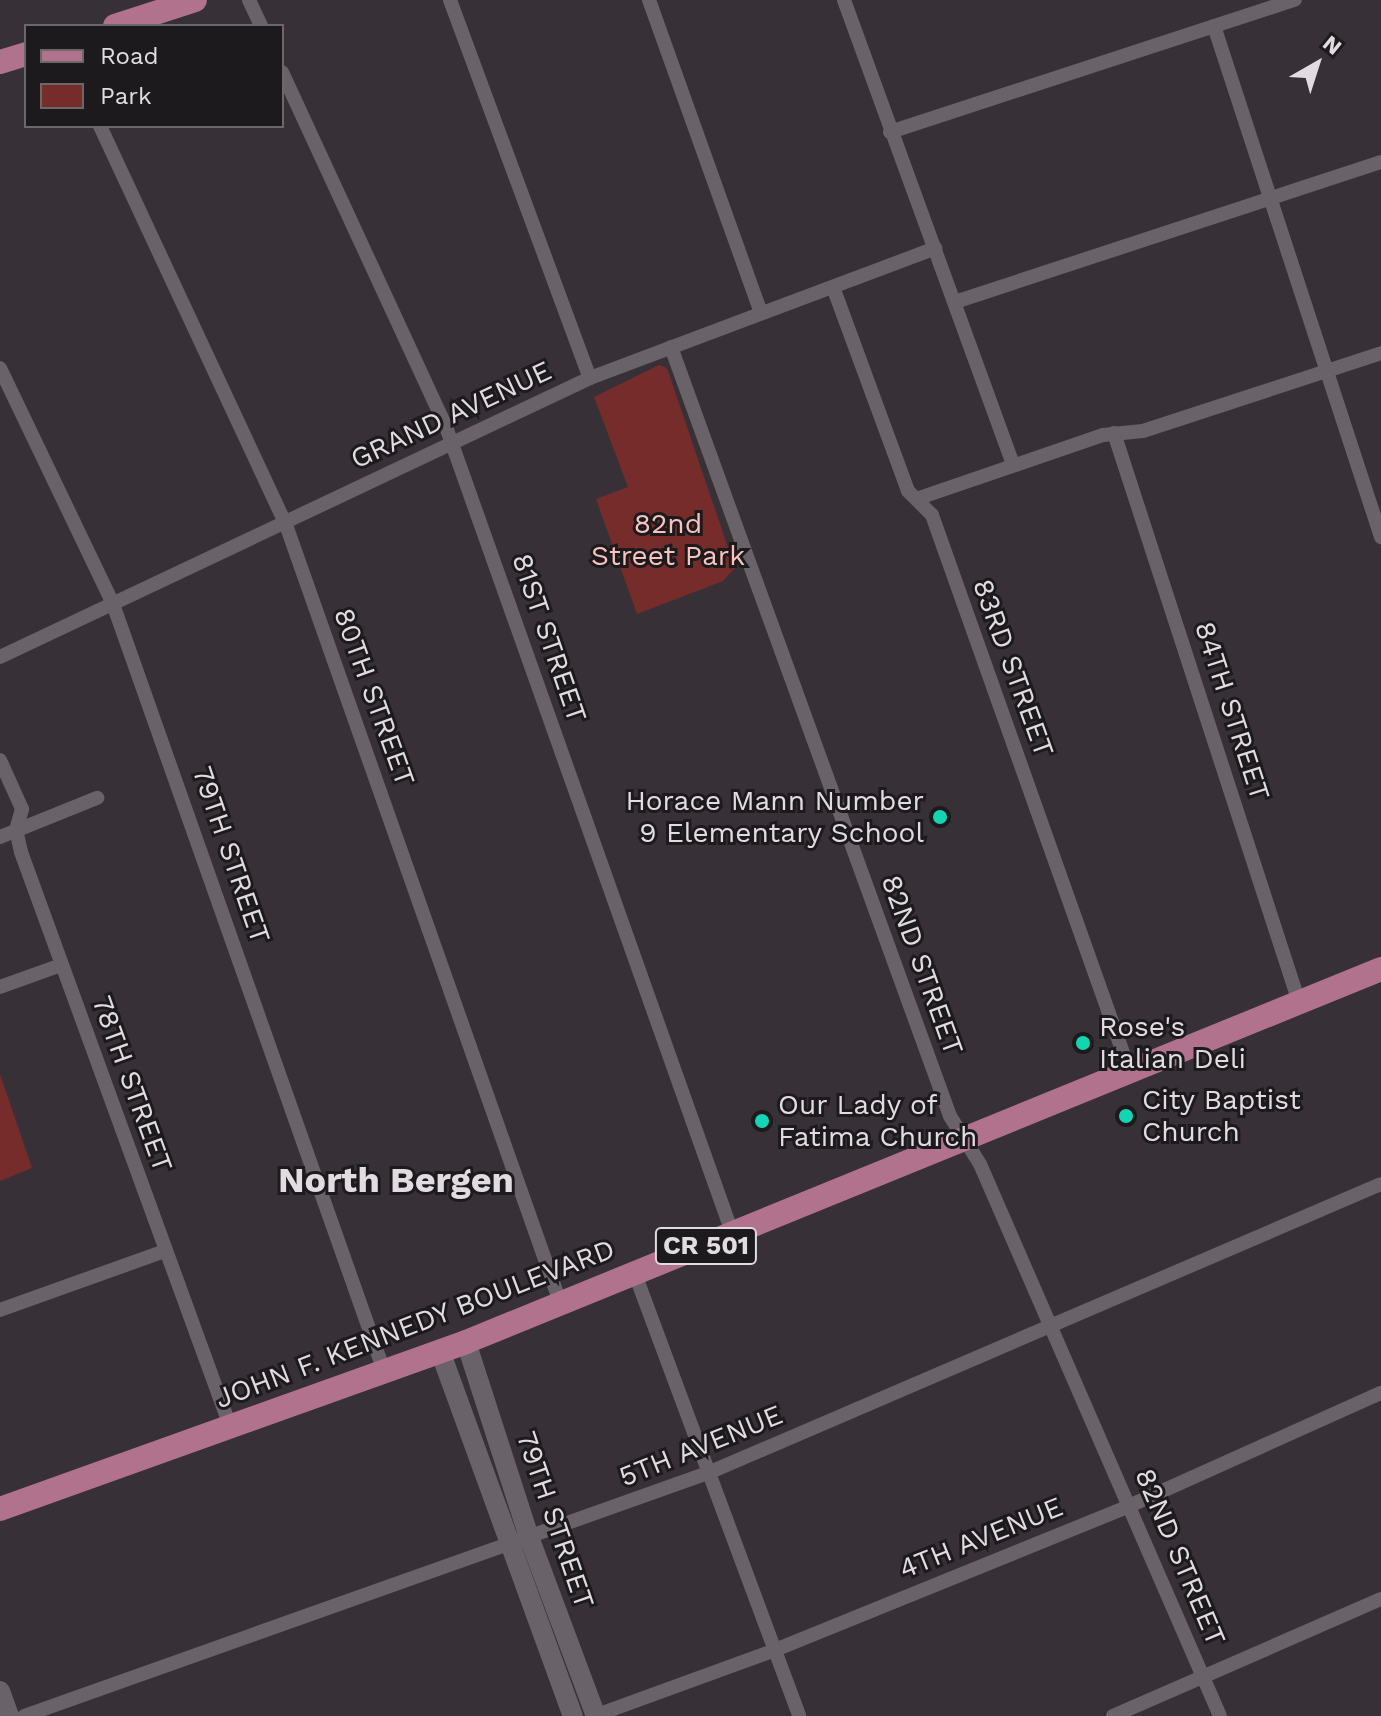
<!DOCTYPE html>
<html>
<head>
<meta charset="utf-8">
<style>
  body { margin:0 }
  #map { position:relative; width:1381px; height:1716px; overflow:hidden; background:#373137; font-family:"Work Sans",sans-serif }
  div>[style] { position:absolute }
  .green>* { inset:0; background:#752c2b }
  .street>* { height:14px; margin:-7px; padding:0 7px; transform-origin:7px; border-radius:7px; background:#696269 }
  .secondary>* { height:20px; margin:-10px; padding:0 10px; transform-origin:10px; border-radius:10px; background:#696269 }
  .primary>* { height:24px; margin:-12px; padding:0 12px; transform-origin:12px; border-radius:12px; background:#b1728e }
  .dots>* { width:22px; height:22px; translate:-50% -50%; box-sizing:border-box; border:4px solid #1d1a1d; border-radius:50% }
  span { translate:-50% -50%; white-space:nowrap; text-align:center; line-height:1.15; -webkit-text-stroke:6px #1d1a1d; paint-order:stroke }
  .shield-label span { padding:2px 6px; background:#1d1a1d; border:2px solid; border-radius:6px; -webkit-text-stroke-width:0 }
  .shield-label { font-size:26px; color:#e0dce0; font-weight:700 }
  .street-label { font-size:28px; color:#e0dce0 }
  .park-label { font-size:28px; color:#f8c2be }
  .poi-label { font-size:28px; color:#e0dce0 }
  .right { translate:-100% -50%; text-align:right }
  .left { translate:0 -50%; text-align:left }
  .district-label { font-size:36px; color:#e0dce0; font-weight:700 }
  .legend { position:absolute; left:24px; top:24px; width:260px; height:104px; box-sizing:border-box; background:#1d1a1d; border:2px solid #6b686b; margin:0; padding:10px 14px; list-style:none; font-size:24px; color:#e0dce0 }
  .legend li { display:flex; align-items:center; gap:16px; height:40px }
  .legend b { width:40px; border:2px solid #6b686b }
  .north { position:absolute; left:1277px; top:24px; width:80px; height:80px; -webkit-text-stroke:6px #1d1a1d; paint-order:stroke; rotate:39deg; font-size:22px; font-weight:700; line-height:32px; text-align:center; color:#e0dce0 }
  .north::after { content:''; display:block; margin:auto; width:28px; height:36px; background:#e0dce0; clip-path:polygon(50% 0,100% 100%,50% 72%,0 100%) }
</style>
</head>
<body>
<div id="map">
  <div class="green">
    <div style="clip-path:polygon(659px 365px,667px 368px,735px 568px,723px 581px,637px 614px,596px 499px,628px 487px,594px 397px)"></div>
    <div style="clip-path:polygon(0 1074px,32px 1168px,0 1181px)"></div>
  </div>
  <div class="street">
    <div style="left:249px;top:0;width:29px;rotate:65deg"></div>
    <div style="left:450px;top:0;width:403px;rotate:69.7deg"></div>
    <div style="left:649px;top:0;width:332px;rotate:70.3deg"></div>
    <div style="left:844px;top:0;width:495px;rotate:70deg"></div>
    <div style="left:1214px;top:26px;width:538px;rotate:71.9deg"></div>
    <div style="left:282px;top:72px;width:388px;rotate:65.2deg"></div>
    <div style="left:445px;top:424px;width:861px;rotate:70.45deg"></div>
    <div style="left:100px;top:126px;width:437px;rotate:65deg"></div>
    <div style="left:285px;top:522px;width:827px;rotate:70.58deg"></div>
    <div style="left:890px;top:132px;width:426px;rotate:-18.1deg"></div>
    <div style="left:833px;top:287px;width:217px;rotate:69.8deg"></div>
    <div style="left:908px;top:491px;width:34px;rotate:45deg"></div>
    <div style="left:932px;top:515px;width:594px;rotate:70.44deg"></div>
    <div style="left:955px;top:302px;width:448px;rotate:-18.2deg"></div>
    <div style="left:671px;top:347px;width:818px;rotate:70.06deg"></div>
    <div style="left:950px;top:1116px;width:57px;rotate:58deg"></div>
    <div style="left:980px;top:1164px;width:602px;rotate:66.5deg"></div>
    <div style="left:0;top:368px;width:262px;rotate:64.4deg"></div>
    <div style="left:113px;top:604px;width:813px;rotate:70.54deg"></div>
    <div style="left:1114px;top:433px;width:601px;rotate:71.99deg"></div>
    <div style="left:919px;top:498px;width:194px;rotate:-18.9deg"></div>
    <div style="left:1103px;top:435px;width:40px;rotate:-5.7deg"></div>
    <div style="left:1143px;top:431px;width:250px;rotate:-18.1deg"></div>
    <div style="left:0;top:657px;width:653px;rotate:-25.31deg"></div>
    <div style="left:590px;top:378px;width:369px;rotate:-20.6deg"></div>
    <div style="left:0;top:760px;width:54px;rotate:65.8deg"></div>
    <div style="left:22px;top:809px;width:22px;rotate:106deg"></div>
    <div style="left:16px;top:830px;width:23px;rotate:77deg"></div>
    <div style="left:21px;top:852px;width:611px;rotate:69.99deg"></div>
    <div style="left:0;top:837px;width:105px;rotate:-21.9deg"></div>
    <div style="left:0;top:987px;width:65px;rotate:-19.8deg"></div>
    <div style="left:635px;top:1274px;width:471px;rotate:69.6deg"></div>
    <div style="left:0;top:1310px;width:175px;rotate:-19.7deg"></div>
    <div style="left:24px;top:1716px;width:726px;rotate:-19.56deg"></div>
    <div style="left:708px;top:1473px;width:732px;rotate:-23.24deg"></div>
    <div style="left:594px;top:1716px;width:193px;rotate:-20deg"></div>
    <div style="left:775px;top:1650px;width:382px;rotate:-22.1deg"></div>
    <div style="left:1129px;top:1506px;width:276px;rotate:-24.2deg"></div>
    <div style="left:1113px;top:1716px;width:292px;rotate:-23.6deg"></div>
  </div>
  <div class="secondary">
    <div style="left:466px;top:1342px;width:205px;rotate:72.1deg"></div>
    <div style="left:529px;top:1537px;width:191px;rotate:69.5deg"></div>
    <div style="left:440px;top:1351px;width:388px;rotate:70deg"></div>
    <div style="left:0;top:1691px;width:27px;rotate:70deg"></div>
  </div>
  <div class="primary">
    <div style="left:115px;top:26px;width:84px;rotate:-18deg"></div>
    <div style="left:0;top:62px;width:27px;rotate:-17deg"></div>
    <div style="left:0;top:1509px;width:495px;rotate:-19.7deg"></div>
    <div style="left:466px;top:1342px;width:988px;rotate:-22.18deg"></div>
  </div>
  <div class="dots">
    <div style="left:940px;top:817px;background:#13d5b3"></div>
    <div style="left:1083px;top:1043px;background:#13d5b3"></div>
    <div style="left:1126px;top:1116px;background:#13d5b3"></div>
    <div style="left:762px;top:1121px;background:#13d5b3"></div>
  </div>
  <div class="shield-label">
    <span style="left:706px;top:1246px">CR 501</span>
  </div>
  <div class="street-label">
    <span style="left:451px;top:415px;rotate:-25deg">GRAND AVENUE</span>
    <span style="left:549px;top:638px;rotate:71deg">81ST STREET</span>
    <span style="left:1013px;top:668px;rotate:70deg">83RD STREET</span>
    <span style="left:374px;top:697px;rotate:70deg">80TH STREET</span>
    <span style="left:1232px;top:711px;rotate:72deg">84TH STREET</span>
    <span style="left:231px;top:855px;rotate:71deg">79TH STREET</span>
    <span style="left:922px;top:965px;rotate:70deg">82ND STREET</span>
    <span style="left:132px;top:1084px;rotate:70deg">78TH STREET</span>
    <span style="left:415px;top:1324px;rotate:-21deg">JOHN F. KENNEDY BOULEVARD</span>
    <span style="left:701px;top:1446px;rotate:-22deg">5TH AVENUE</span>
    <span style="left:555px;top:1520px;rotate:71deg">79TH STREET</span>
    <span style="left:981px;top:1538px;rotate:-22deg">4TH AVENUE</span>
    <span style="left:1180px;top:1557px;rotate:67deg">82ND STREET</span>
  </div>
  <div class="park-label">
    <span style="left:668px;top:540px">82nd<br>Street Park</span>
  </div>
  <div class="poi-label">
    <span class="right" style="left:924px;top:817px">Horace Mann Number<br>9 Elementary School</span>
    <span class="left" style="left:1099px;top:1043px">Rose's<br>Italian Deli</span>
    <span class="left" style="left:1142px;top:1116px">City Baptist<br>Church</span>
    <span class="left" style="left:778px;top:1121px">Our Lady of<br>Fatima Church</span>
  </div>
  <div class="district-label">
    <span style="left:396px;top:1181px">North Bergen</span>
  </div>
  <ul class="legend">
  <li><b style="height:10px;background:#b1728e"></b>Road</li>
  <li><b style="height:22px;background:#752c2b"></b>Park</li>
  </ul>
  <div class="north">N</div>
</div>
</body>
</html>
